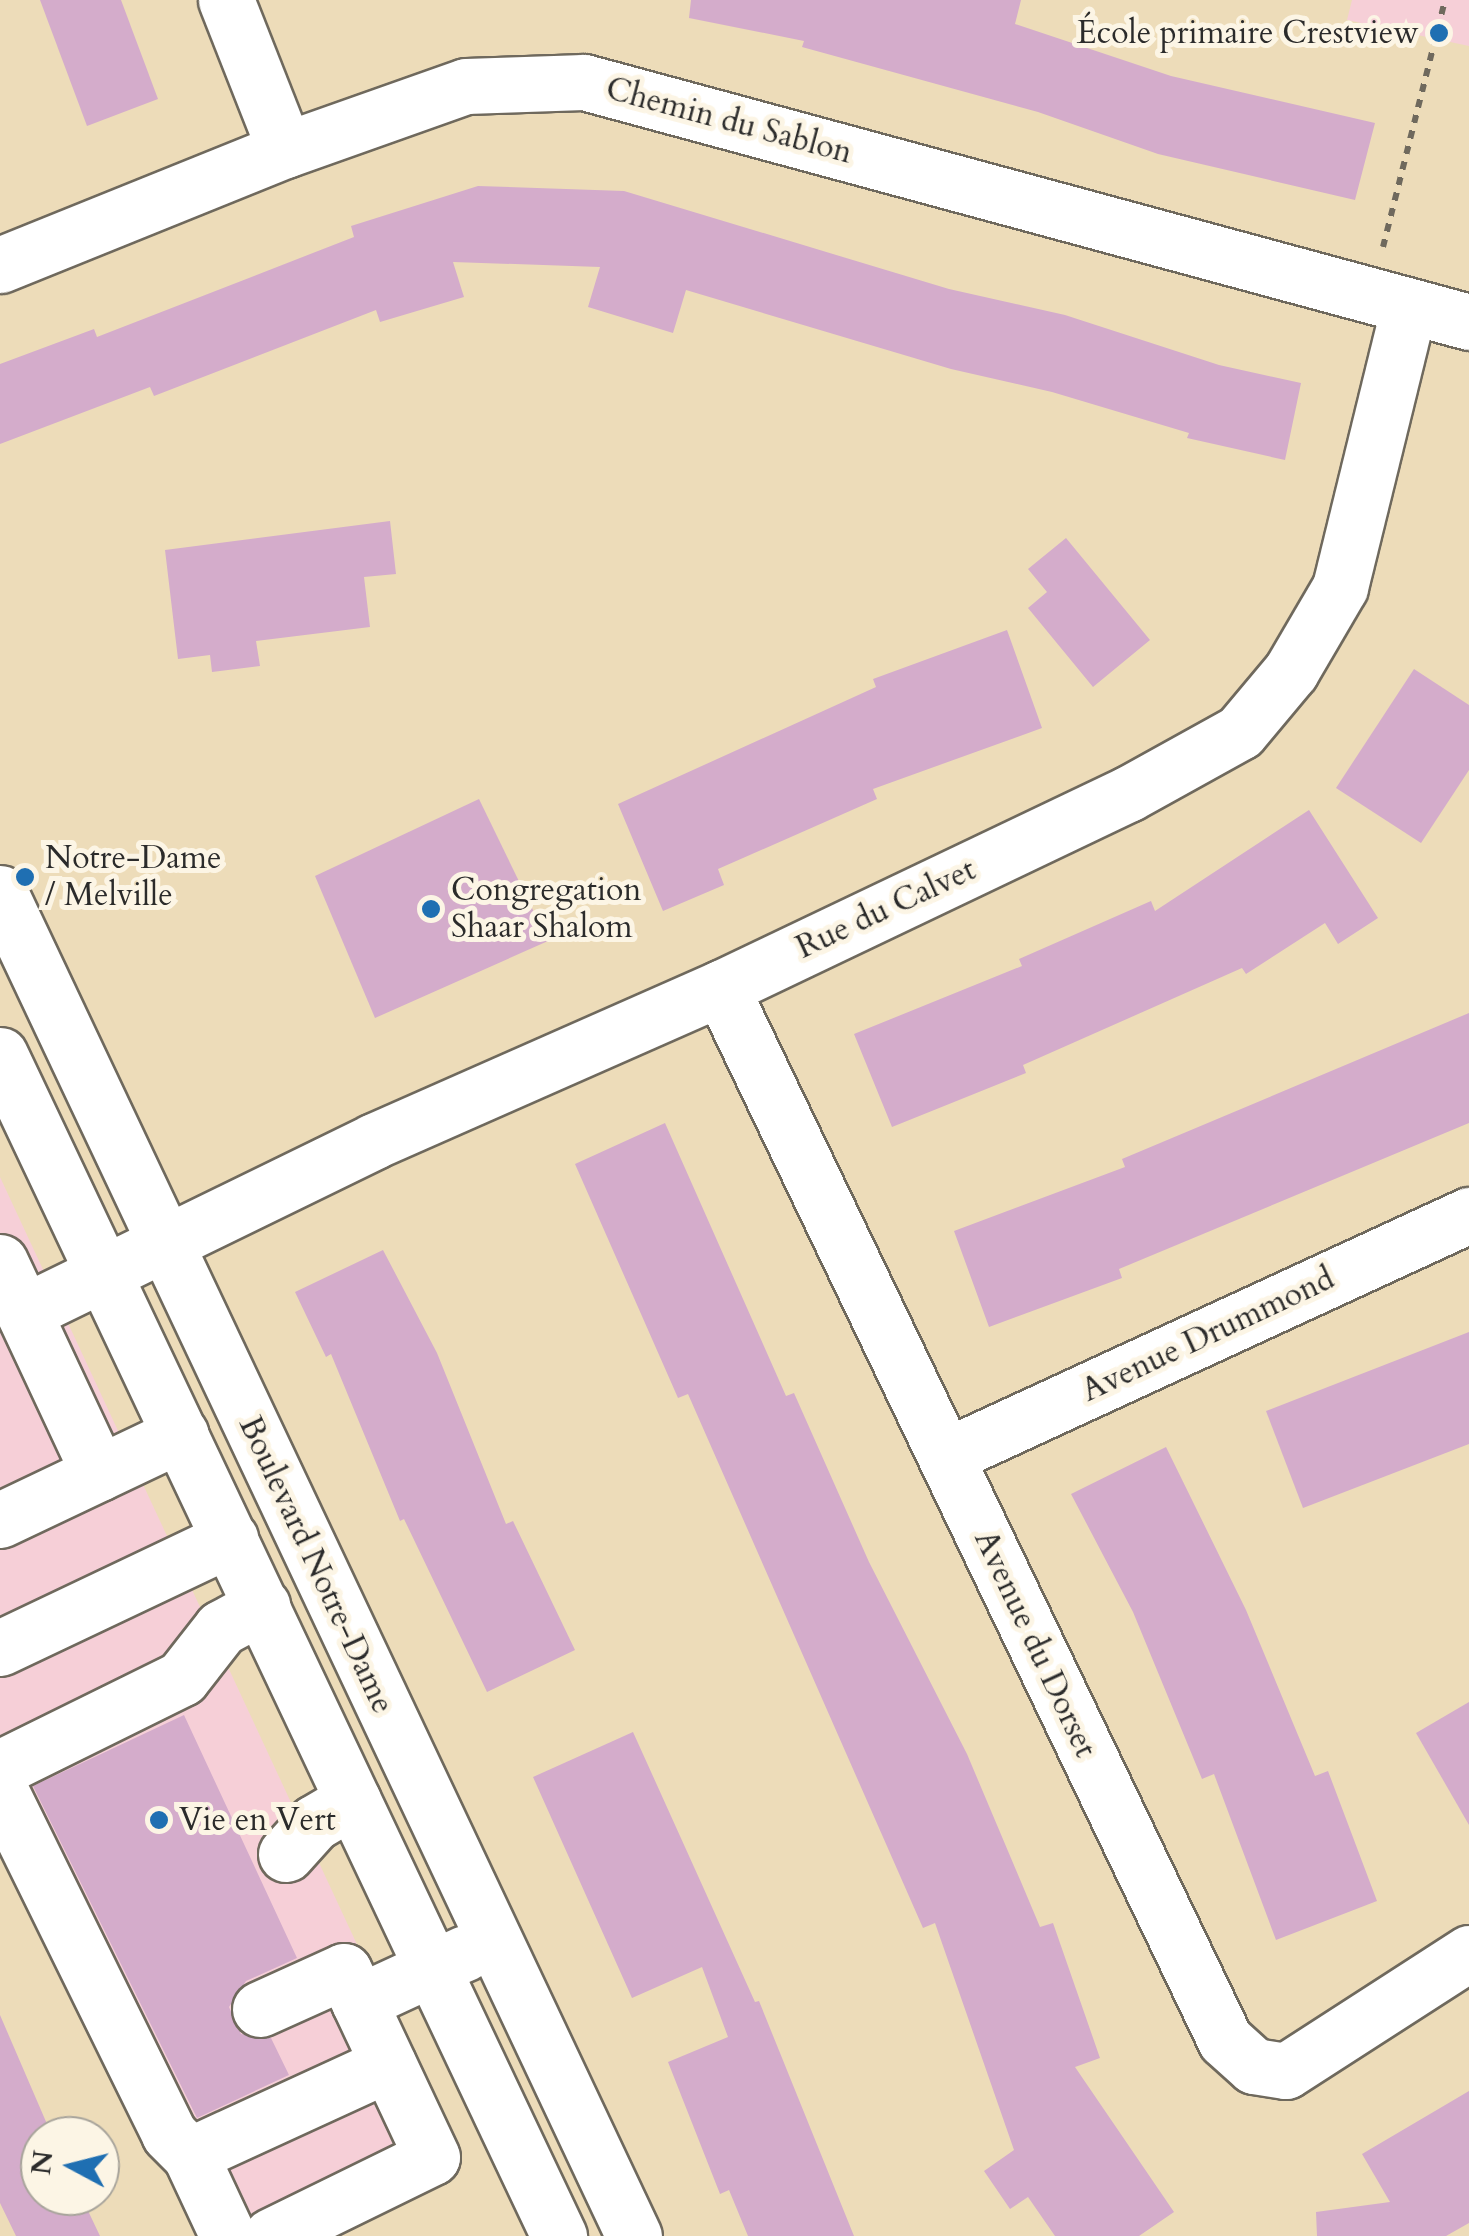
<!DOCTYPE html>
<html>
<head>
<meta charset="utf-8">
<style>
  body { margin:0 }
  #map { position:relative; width:1469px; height:2236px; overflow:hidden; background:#eddcb9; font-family:Cardo,serif }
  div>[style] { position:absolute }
  .built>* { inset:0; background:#f6cfd7 }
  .building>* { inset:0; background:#d4accb }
  .path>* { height:6px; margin-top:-3px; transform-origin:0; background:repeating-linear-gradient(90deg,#6f695d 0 8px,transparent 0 16px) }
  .roads { filter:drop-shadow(2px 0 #6f695d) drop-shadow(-2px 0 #6f695d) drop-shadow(0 2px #6f695d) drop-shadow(0 -2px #6f695d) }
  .minor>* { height:55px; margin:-27.5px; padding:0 27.5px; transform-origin:27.5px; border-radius:27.5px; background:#fff }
  .dots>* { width:28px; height:28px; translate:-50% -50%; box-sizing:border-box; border:5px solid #fcf5e5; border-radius:50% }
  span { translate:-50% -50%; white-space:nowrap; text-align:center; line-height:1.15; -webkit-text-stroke:10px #fcf5e5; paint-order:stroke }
  .poi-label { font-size:32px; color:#2b2b2b }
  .right { translate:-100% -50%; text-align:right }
  .left { translate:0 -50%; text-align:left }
  .street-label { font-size:32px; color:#2b2b2b }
  .north { position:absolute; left:20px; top:2116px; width:100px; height:100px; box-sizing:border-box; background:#fcf5e5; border:2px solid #a8a49b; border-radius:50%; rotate:277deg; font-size:28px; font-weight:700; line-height:40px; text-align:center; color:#2b2b2b }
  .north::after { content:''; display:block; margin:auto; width:35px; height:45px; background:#1f6fb2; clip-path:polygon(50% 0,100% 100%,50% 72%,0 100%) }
</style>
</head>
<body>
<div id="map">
  <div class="built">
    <div style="clip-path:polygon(1352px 0,1469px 0,1469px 46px,1347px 20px)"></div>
    <div style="clip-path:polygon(0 1177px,461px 2168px,326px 2236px,211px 2236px,0 1808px)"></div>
  </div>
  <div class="building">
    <div style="clip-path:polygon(40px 0,121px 0,158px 99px,87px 126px)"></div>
    <div style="clip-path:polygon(691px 0,1021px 0,1015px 24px,1171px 76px,1375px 123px,1355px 200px,1158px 154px,1038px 112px,802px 47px,804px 41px,689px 18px)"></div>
    <div style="clip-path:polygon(478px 186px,624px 191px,949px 289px,1065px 315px,1219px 365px,1301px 383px,1285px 460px,1187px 438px,1189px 433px,1052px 392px,951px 369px,686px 290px,673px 333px,588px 307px,600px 267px,453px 262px,464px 297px,380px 322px,376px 310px,154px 396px,150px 387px,0 444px,0 364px,94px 329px,97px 337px,354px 237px,351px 226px)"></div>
    <div style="clip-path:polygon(390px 521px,396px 574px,364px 577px,370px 627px,256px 641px,260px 666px,212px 672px,210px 655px,178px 659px,165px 550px)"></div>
    <div style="clip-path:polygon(1066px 538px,1150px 640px,1093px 687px,1028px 608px,1047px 592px,1028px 569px)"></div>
    <div style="clip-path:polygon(1007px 630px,1042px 728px,873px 789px,877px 799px,718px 869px,724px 885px,663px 911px,618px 804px,876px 687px,873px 679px)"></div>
    <div style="clip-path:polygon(1414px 669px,1469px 705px,1469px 770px,1421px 843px,1336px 788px)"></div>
    <div style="clip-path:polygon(479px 799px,548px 941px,375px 1018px,315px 876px)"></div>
    <div style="clip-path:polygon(1309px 810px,1378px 918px,1338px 944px,1325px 923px,1246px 974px,1242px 968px,1023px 1065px,1026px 1073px,892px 1127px,854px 1034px,1022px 966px,1019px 959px,1151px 901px,1155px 911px)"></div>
    <div style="clip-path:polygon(1469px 1013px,1469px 1123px,1119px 1269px,1122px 1278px,989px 1327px,954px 1231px,1125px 1167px,1122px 1159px)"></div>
    <div style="clip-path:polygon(665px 1123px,786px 1396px,794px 1393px,869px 1562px,967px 1754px,1040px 1927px,1053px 1923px,1100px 2058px,1075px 2067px,1174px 2212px,1139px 2236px,1055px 2236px,1028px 2197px,1010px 2209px,984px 2171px,1014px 2150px,935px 1923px,923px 1928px,688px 1394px,678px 1398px,575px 1164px)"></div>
    <div style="clip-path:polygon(383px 1250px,437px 1353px,506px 1524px,513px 1521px,575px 1650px,487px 1692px,404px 1519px,400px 1521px,331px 1354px,326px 1357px,295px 1292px)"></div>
    <div style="clip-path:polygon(1469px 1332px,1469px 1444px,1303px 1508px,1266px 1411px)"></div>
    <div style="clip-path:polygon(1166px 1447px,1246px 1610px,1315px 1776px,1328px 1771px,1377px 1901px,1276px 1940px,1214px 1774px,1202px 1779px,1133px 1612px,1071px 1494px)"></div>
    <div style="clip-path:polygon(1469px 1702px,1469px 1825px,1416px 1733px)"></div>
    <div style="clip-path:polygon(184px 1715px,297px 1958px,246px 1981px,229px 2007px,241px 2034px,271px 2038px,289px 2075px,197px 2118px,33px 1786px)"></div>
    <div style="clip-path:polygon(633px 1732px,755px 2002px,759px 2001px,854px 2236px,748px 2236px,729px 2190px,720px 2194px,668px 2062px,728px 2037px,702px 1967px,632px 1998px,533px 1777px)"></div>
    <div style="clip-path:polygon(0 2015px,47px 2124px,40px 2127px,40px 2196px,81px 2196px,100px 2236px,16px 2236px,0 2203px)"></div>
    <div style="clip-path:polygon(1469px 2091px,1469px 2223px,1446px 2236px,1317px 2236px,1316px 2212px,1390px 2202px,1362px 2154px)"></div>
  </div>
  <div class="path">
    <div style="left:1383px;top:247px;width:255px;rotate:-75.9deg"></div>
  </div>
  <div class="roads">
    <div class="minor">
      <div style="left:226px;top:0;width:161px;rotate:68.5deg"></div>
      <div style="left:0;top:265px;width:307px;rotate:-22deg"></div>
      <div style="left:285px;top:150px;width:192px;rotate:-19.5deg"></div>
      <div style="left:466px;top:86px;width:118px;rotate:-1.9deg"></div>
      <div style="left:584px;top:82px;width:917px;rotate:15.17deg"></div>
      <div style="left:0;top:893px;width:1485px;rotate:64.73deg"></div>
      <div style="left:721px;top:988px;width:1166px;rotate:64.4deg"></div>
      <div style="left:1225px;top:2040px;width:39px;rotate:42deg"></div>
      <div style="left:1254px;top:2066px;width:32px;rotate:9deg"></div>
      <div style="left:1286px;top:2071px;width:218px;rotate:-32.8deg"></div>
      <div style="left:0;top:1055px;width:1307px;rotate:64.67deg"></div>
      <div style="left:0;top:1262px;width:233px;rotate:64.9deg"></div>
      <div style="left:24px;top:1312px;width:390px;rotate:-26deg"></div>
      <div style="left:374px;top:1141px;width:379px;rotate:-23.8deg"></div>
      <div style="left:721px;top:988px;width:451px;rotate:-25.5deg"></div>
      <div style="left:1128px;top:794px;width:128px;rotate:-29deg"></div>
      <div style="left:1240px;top:732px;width:80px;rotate:-50.1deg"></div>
      <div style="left:1291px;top:671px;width:97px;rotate:-59.7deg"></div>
      <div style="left:1340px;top:587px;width:288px;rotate:-76.2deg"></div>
      <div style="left:946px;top:1456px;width:576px;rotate:-24.74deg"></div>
      <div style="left:0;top:1520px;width:200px;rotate:-25.4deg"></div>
      <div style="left:0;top:1648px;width:255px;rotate:-25.4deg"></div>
      <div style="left:0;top:1768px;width:203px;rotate:-26.3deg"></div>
      <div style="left:182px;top:1678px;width:63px;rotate:-52deg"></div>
      <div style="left:221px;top:1628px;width:47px;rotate:-28.2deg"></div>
      <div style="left:0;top:1790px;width:383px;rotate:63.8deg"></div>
      <div style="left:169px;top:2134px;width:30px;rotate:45deg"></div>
      <div style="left:286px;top:1854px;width:42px;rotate:-47.9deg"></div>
      <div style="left:314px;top:1823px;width:45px;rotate:-30.5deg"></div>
      <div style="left:260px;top:2009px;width:92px;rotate:-24.3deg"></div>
      <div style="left:344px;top:1971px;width:34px;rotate:64deg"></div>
      <div style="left:228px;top:2236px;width:89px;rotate:-115.1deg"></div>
      <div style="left:190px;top:2155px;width:218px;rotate:-24.7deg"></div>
      <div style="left:271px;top:2236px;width:179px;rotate:-26.1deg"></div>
      <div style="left:432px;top:2157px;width:171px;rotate:-115.2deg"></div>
      <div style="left:359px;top:2002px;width:117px;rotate:-24.8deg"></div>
    </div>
  </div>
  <div class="dots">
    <div style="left:1439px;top:33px;background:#1f6fb2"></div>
    <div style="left:25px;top:877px;background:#1f6fb2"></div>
    <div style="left:431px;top:909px;background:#1f6fb2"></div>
    <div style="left:159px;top:1820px;background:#1f6fb2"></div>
  </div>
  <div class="poi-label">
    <span class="right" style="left:1419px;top:33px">École primaire Crestview</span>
    <span class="left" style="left:45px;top:877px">Notre-Dame<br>/ Melville</span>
    <span class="left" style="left:451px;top:909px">Congregation<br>Shaar Shalom</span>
    <span class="left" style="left:179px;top:1820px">Vie en Vert</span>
  </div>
  <div class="street-label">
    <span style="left:729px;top:121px;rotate:15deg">Chemin du Sablon</span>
    <span style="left:886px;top:909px;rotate:-25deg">Rue du Calvet</span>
    <span style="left:1208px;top:1335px;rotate:-25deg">Avenue Drummond</span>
    <span style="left:316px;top:1565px;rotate:65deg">Boulevard Notre-Dame</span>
    <span style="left:1035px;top:1644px;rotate:65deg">Avenue du Dorset</span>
  </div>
  <div class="north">N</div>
</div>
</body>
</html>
